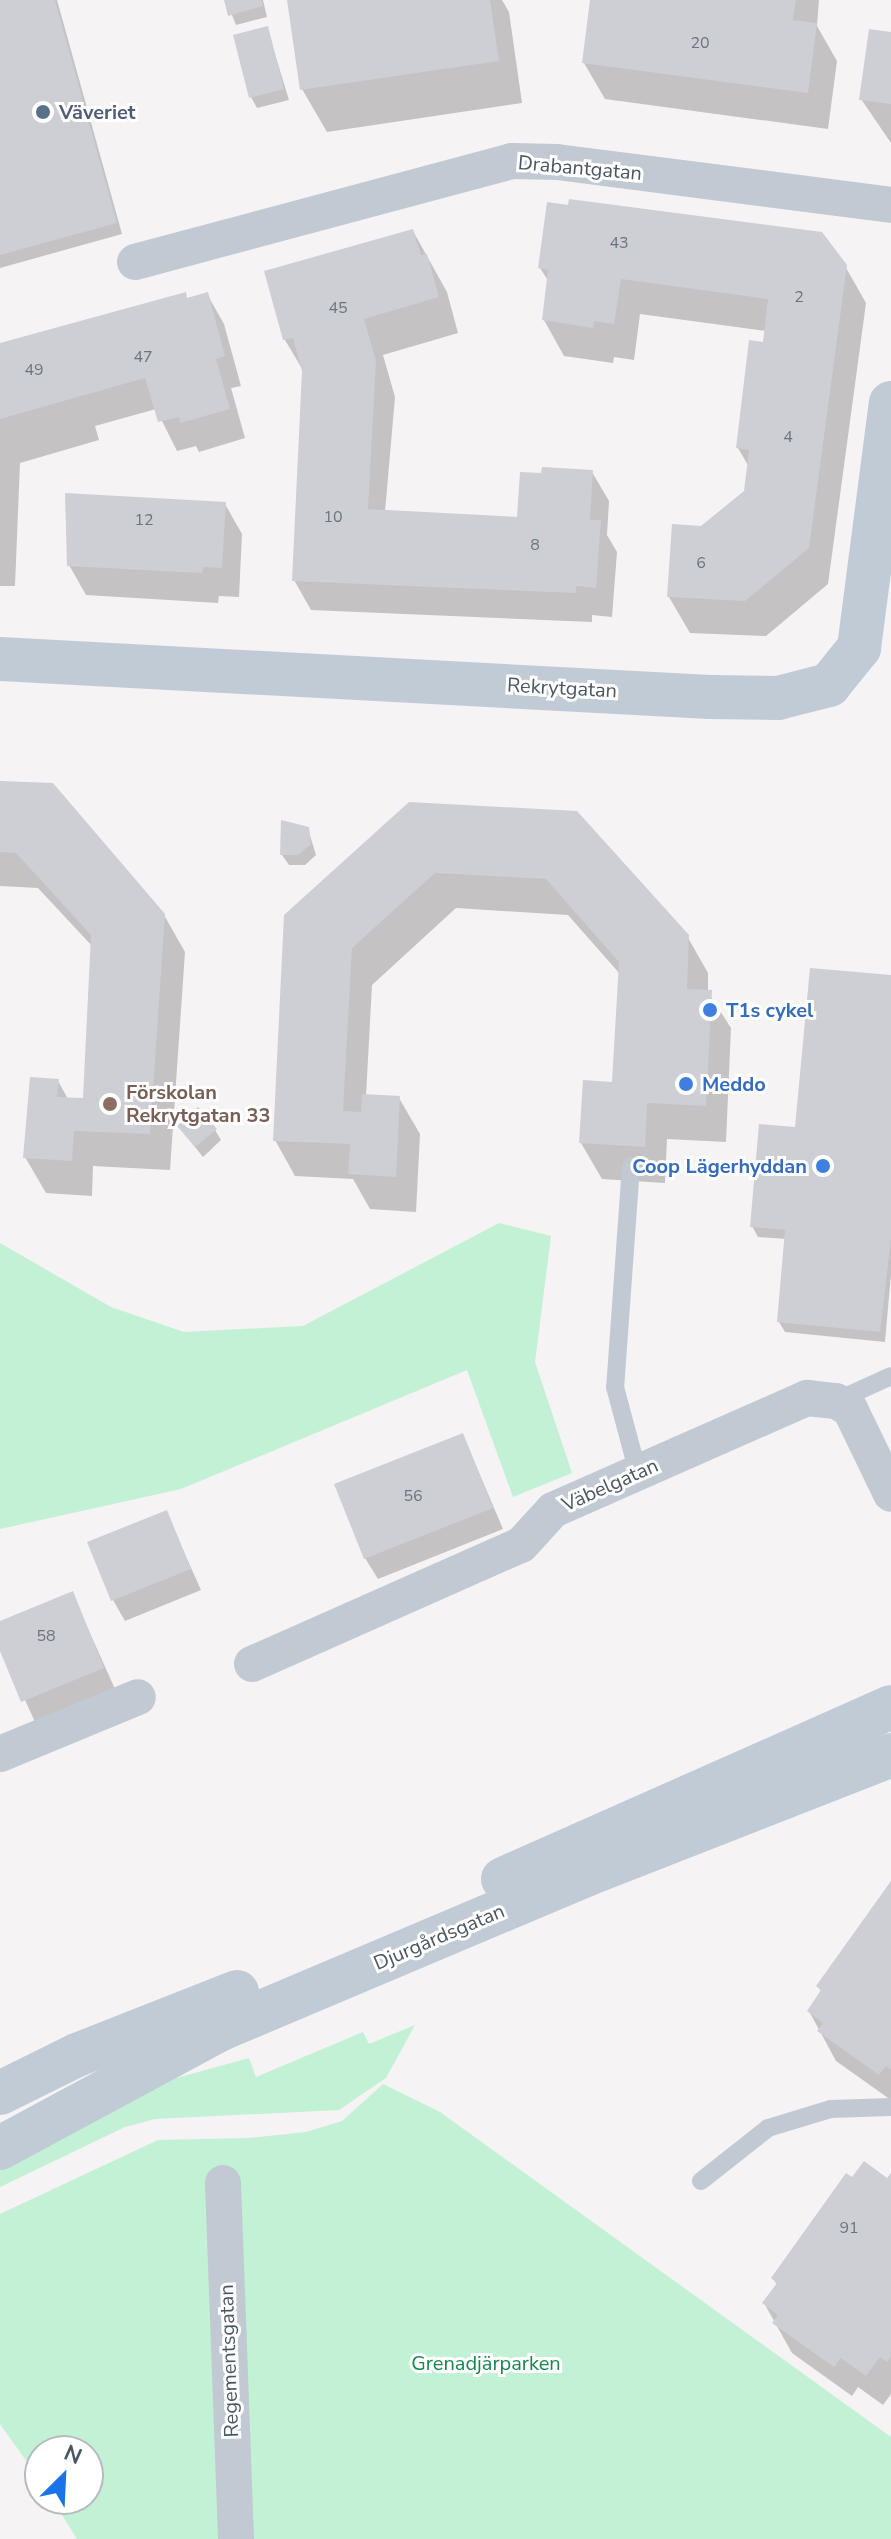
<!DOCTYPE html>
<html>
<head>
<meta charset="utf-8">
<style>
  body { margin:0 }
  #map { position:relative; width:891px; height:2539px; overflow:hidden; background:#f5f3f3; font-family:"Nunito Sans",sans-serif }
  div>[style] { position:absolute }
  .green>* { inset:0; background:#c3f1d5 }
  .shadow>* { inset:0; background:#0003 }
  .building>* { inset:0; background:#cdcfd5 }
  .lane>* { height:18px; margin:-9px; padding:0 9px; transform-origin:9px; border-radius:9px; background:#c1cad2 }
  .street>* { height:36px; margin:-18px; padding:0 18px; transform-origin:18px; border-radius:18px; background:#c1cad2 }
  .secondary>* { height:44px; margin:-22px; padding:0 22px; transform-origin:22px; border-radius:22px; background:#c1cbd6 }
  .dots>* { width:22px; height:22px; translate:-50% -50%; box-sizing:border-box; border:4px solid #fff; border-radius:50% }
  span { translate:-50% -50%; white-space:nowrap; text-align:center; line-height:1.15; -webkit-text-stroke:6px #fff; paint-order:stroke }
  .number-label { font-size:16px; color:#6b747e }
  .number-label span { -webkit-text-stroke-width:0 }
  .service-label { font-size:20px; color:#4e5e75; font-weight:700 }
  .left { translate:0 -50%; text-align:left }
  .street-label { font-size:20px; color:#4a5661 }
  .shop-label { font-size:20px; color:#366cbe; font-weight:700 }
  .right { translate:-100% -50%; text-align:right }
  .education-label { font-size:20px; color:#785e54; font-weight:700 }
  .park-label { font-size:20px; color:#17864f }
  .north { position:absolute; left:24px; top:2435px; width:80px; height:80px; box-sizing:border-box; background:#fff; border:2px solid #b7bbc0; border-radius:50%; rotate:24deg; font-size:22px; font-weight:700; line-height:32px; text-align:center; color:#4a5661 }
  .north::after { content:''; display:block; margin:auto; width:28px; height:36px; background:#1a73e8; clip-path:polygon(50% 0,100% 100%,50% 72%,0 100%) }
</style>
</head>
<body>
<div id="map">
  <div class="green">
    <div style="clip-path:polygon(499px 1223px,551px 1236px,535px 1362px,572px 1473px,513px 1497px,467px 1370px,181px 1489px,0 1529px,0 1243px,111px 1307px,184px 1332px,303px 1326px)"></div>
    <div style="clip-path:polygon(415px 2025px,386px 2078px,339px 2110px,155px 2119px,125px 2127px,0 2187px,0 2166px,151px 2085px,249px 2058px,256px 2077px,363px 2032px,369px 2044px)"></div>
    <div style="clip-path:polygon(383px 2084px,440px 2112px,891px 2437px,891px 2539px,77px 2539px,52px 2499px,88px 2499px,88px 2451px,40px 2451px,40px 2480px,0 2424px,0 2214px,158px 2140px,250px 2138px,306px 2132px,342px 2121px)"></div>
  </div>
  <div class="shadow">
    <div style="clip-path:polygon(0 0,57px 0,122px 234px,0 268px)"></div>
    <div style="clip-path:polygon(226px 0,263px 0,267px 17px,236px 25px)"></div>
    <div style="clip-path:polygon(289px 0,502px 0,509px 12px,522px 103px,327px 132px,302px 89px)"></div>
    <div style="clip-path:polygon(592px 0,819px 0,817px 26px,837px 61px,828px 129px,605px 99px,584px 63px)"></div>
    <div style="clip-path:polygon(267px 28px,289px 100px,257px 108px,251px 97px)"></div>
    <div style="clip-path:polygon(891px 34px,891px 143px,861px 99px)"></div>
    <div style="clip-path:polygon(413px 231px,447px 292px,458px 333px,383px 355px,395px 397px,385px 512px,519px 519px,543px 475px,592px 472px,609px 501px,607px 535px,617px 552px,612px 617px,592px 615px,592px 622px,311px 610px,294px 580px,304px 372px,285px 340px,266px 272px)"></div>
    <div style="clip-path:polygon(845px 266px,866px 303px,828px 584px,766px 636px,690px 633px,669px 597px,746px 492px,749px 467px,738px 448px,766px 331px,640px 314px,634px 360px,614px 357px,613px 363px,564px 356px,544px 320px,549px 282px,540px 268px)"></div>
    <div style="clip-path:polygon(207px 294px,224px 324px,241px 386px,231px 388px,245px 438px,199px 452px,196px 446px,177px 451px,156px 409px,95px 426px,99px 440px,20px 463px,15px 586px,0 586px,0 345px)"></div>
    <div style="clip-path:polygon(225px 504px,242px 534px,239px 597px,219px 596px,218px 603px,86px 595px,69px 565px)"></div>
    <div style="clip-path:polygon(0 783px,164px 915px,185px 952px,170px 1170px,93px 1166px,92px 1196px,46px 1193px,25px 1157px,58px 1081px,68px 1099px,84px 1100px,93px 947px,38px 888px,0 886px)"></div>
    <div style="clip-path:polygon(410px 804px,687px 936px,708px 973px,708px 992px,731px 1028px,726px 1142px,667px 1139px,665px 1183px,602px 1179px,581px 1143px,614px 1084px,620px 974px,568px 915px,456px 908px,372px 985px,366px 1096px,399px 1098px,420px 1134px,416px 1212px,370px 1209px,353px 1179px,295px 1176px,275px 1140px)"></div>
    <div style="clip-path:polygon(308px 829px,316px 855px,305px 865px,289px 865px,282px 855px)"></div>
    <div style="clip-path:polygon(891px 977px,891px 1274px,885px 1342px,785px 1332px,779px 1322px,787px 1239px,758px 1237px,752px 1226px,797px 1130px)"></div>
    <div style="clip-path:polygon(179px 1127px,215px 1130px,221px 1140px,203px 1157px)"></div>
    <div style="clip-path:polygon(463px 1435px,503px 1529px,378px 1579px,365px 1558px)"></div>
    <div style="clip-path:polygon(166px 1512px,201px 1590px,125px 1621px,113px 1600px)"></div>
    <div style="clip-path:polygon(72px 1593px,115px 1689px,35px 1722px,0 1645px,0 1623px)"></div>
    <div style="clip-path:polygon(891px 1884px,891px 2100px,836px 2061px,809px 2011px,822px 1993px,818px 1986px)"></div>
    <div style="clip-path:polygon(891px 2176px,891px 2394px,883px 2405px,858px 2387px,852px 2396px,792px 2353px,764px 2303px,777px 2285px,773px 2278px,853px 2180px,888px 2181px)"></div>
  </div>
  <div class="building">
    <div style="clip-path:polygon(0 0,55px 0,117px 223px,0 255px)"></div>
    <div style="clip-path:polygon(224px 0,261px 0,263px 6px,228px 16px)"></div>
    <div style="clip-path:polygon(287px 0,490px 0,499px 61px,300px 90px)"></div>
    <div style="clip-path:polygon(590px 0,796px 0,793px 20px,817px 23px,808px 93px,582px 63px)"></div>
    <div style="clip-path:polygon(268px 26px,284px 89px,249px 98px,233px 35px)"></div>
    <div style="clip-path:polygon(869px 29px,891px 32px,891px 104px,859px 100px)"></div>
    <div style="clip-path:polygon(569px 199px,822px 232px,847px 265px,809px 548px,745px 601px,667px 597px,672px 524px,701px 526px,744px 491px,749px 450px,736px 448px,749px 340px,763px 342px,768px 299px,621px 279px,614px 324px,594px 321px,593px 328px,542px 320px,548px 270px,538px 268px,547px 202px,568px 205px)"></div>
    <div style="clip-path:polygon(413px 229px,421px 255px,427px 254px,439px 297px,364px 319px,376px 361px,368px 509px,517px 517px,520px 472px,541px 473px,542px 467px,593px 470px,590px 520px,601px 520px,596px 588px,576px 586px,576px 593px,292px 581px,302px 371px,293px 338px,283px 340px,264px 271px)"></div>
    <div style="clip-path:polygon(186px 292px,187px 298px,208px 292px,225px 356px,216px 359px,230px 409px,180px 423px,179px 417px,158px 422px,145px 378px,0 419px,0 343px)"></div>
    <div style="clip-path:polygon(65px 493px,226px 502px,222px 568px,203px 567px,202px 573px,67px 566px)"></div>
    <div style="clip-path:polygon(0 781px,53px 783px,165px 914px,150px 1134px,74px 1131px,72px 1161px,23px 1158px,30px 1077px,59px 1079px,57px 1097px,83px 1098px,91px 935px,16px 853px,0 852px)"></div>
    <div style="clip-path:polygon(409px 802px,577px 811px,689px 935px,687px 989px,712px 990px,706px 1106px,647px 1103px,645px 1147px,579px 1143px,583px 1080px,612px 1082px,619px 962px,546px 879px,435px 873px,352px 948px,343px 1111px,361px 1112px,362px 1094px,400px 1096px,396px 1177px,348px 1174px,350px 1144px,273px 1141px,284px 915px)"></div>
    <div style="clip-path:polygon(281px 820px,309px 827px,311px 844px,298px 855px,280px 855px)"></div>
    <div style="clip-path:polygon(810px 968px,891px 975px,891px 1239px,880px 1332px,777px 1322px,785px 1230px,750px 1227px,759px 1124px,795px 1127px)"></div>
    <div style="clip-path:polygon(198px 1107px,217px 1129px,195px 1147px,177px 1126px)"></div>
    <div style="clip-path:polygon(463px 1433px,493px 1508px,364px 1559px,334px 1484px)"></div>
    <div style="clip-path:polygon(167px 1510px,191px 1569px,111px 1601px,87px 1542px)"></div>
    <div style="clip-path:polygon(73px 1591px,104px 1668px,21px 1702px,0 1651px,0 1621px)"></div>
    <div style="clip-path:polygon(891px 1881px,891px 2070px,886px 2066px,879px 2075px,817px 2031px,823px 2023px,807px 2011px,821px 1990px,816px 1986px)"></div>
    <div style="clip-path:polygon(864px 2161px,887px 2178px,891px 2173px,891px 2356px,887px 2362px,880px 2357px,866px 2376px,841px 2358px,834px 2367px,772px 2323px,778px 2315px,762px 2303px,777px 2283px,771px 2278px,846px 2173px,852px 2177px)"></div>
  </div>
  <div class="lane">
    <div style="left:631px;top:1166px;width:222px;rotate:94.1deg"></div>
    <div style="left:615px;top:1387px;width:89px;rotate:75deg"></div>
    <div style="left:836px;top:1401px;width:60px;rotate:-24.4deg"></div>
    <div style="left:701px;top:2181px;width:85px;rotate:-38.3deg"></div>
    <div style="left:768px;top:2128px;width:66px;rotate:-16.8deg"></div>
    <div style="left:831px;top:2109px;width:60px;rotate:-1.9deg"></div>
  </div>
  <div class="street">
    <div style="left:135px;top:262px;width:390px;rotate:-15deg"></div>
    <div style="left:512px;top:161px;width:45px;rotate:1.3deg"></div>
    <div style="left:557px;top:162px;width:337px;rotate:7.3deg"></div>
    <div style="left:252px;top:1664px;width:294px;rotate:-23.9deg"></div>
    <div style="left:521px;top:1545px;width:47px;rotate:-47.6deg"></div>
    <div style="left:553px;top:1510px;width:278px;rotate:-23.8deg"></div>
    <div style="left:807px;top:1398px;width:29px;rotate:6deg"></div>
    <div style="left:836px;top:1401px;width:16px;rotate:30deg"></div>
    <div style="left:850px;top:1409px;width:94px;rotate:64.2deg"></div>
    <div style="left:0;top:1754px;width:149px;rotate:-22.4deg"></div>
    <div style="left:223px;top:2183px;width:356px;rotate:87.9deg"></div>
  </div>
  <div class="secondary">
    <div style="left:0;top:659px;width:711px;rotate:3.06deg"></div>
    <div style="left:710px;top:697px;width:68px;rotate:0.8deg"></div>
    <div style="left:778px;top:698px;width:53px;rotate:-14.3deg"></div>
    <div style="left:829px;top:685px;width:48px;rotate:-51deg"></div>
    <div style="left:859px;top:648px;width:247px;rotate:-82.6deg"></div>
    <div style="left:503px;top:1879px;width:424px;rotate:-23.9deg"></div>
    <div style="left:0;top:2093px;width:86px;rotate:-26.3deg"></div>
    <div style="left:77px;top:2055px;width:172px;rotate:-21.5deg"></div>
    <div style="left:0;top:2148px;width:251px;rotate:-28.3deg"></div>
    <div style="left:221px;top:2029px;width:398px;rotate:-22.9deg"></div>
    <div style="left:588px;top:1874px;width:326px;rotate:-21.4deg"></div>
  </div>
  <div class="dots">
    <div style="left:43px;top:112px;background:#5c6f8a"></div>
    <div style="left:710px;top:1010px;background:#3f7fe0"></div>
    <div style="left:686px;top:1084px;background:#3f7fe0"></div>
    <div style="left:110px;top:1104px;background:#8d6e63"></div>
    <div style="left:823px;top:1166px;background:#3f7fe0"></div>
  </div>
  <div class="number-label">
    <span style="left:700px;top:43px">20</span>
    <span style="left:619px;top:243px">43</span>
    <span style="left:799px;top:297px">2</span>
    <span style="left:338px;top:308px">45</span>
    <span style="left:143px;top:357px">47</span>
    <span style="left:34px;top:370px">49</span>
    <span style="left:788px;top:437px">4</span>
    <span style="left:333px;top:517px">10</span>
    <span style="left:144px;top:520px">12</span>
    <span style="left:535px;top:545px">8</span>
    <span style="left:701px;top:563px">6</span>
    <span style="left:413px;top:1496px">56</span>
    <span style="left:46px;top:1636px">58</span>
    <span style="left:849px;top:2228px">91</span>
  </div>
  <div class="service-label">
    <span class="left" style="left:59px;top:112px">Väveriet</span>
  </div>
  <div class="street-label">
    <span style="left:580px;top:168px;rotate:5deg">Drabantgatan</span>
    <span style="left:562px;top:688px;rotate:3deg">Rekrytgatan</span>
    <span style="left:610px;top:1485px;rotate:-24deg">Väbelgatan</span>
    <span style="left:439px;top:1937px;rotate:-23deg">Djurgårdsgatan</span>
    <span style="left:229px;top:2361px;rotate:-92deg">Regementsgatan</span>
  </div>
  <div class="shop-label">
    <span class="left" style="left:726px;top:1010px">T1s cykel</span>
    <span class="left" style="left:702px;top:1084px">Meddo</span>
    <span class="right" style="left:807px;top:1166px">Coop Lägerhyddan</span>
  </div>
  <div class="education-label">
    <span class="left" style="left:126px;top:1104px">Förskolan<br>Rekrytgatan 33</span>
  </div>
  <div class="park-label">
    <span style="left:486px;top:2363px">Grenadjärparken</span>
  </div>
  <div class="north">N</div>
</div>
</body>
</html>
